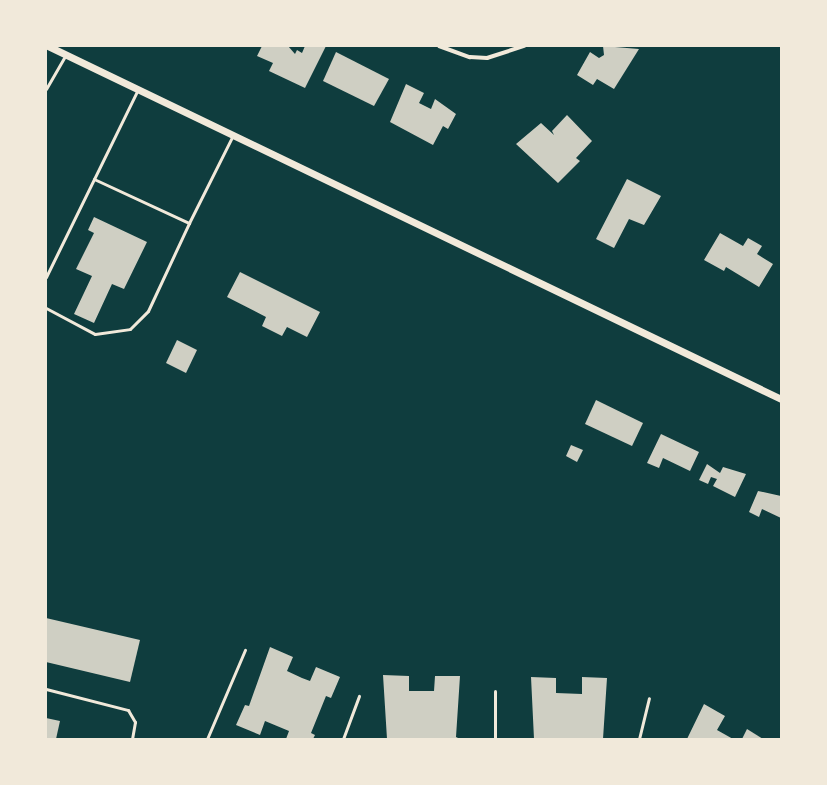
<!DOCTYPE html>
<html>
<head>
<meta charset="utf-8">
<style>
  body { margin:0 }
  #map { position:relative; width:827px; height:785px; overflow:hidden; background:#0f3d3e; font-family:Montserrat,sans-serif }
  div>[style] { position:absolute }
  .building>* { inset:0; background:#cfcfc3 }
  .service>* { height:3px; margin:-1.5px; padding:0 1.5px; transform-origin:1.5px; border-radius:1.5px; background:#f1e9da }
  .minor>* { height:4px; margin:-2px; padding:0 2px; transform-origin:2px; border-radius:2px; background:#f1e9da }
  .tertiary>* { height:7px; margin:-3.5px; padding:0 3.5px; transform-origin:3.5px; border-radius:3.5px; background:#f1e9da }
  span { translate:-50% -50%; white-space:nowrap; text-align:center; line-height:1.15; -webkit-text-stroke:3px #f1e9da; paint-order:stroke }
  .frame { position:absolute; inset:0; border:47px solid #f1e9da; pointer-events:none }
</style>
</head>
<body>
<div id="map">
  <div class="building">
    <div style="clip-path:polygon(262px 46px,288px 46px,295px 54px,297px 50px,302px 53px,305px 46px,326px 46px,305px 88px,269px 71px,273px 63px,257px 56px)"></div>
    <div style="clip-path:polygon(603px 46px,639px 49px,614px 89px,597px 79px,593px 85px,577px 75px,590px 52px,599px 58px,604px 55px)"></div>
    <div style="clip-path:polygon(336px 52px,389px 79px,374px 106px,323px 81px)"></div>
    <div style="clip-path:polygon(406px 84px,424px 93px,419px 103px,431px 109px,435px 99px,456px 114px,448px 129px,443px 126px,433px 145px,390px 122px)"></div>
    <div style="clip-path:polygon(567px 115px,592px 141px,576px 158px,580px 161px,558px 183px,516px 144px,541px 123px,554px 135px,552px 131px)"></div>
    <div style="clip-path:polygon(627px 179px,661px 196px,644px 225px,629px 219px,614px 248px,596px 239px)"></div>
    <div style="clip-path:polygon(94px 217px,147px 242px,124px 289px,112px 284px,94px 323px,74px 314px,92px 276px,76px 269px,94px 233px,88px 230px)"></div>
    <div style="clip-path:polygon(720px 233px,743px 246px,748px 238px,762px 246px,757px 254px,773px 264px,759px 287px,726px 267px,724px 271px,704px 260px)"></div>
    <div style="clip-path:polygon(240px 272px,320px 312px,307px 337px,287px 327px,282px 336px,262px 326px,266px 317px,227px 297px)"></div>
    <div style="clip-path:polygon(177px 340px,197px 350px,186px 373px,166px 363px)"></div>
    <div style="clip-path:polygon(596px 400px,643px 423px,632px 446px,585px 424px)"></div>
    <div style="clip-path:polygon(661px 434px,699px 452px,690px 471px,663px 458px,659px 468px,647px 463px)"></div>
    <div style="clip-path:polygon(571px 445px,583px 450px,577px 462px,566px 456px)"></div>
    <div style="clip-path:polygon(707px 464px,720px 473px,723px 467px,746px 474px,735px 497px,713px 486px,717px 479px,711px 477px,708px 484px,699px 480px)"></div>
    <div style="clip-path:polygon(758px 491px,781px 496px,781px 518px,762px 509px,759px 517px,749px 512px)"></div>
    <div style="clip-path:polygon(46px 618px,140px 640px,130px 682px,46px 662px)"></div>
    <div style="clip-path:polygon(270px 647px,293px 657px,287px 671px,302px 678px,310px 681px,316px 667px,340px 677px,331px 698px,326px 696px,311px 733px,315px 735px,313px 739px,286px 739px,289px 731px,265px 721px,260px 735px,236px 725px,245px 705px,249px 706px)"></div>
    <div style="clip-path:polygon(383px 675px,409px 676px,409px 691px,434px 691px,435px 676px,460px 676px,456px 737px,460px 739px,387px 739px)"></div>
    <div style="clip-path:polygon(531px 677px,556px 678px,556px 693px,582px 694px,582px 677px,607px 678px,603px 739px,534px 739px)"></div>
    <div style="clip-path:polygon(704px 704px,725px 716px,717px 730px,733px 739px,687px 739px)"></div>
    <div style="clip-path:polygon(46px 718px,60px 721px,56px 739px,46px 739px)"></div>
    <div style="clip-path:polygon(747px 729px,763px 739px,742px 739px)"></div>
  </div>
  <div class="service">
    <div style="left:46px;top:89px;width:39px;rotate:-60deg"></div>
    <div style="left:94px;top:179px;width:105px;rotate:24.9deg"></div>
    <div style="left:189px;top:223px;width:98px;rotate:-63.4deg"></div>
    <div style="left:46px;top:277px;width:209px;rotate:-63.9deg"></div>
    <div style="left:46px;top:308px;width:55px;rotate:28deg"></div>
    <div style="left:95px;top:334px;width:35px;rotate:-8deg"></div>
    <div style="left:130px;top:329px;width:25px;rotate:-45deg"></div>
    <div style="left:148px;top:311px;width:97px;rotate:-65deg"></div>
    <div style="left:46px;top:689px;width:85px;rotate:14.4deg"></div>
    <div style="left:128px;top:710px;width:14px;rotate:60deg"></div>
    <div style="left:135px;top:722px;width:17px;rotate:100deg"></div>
    <div style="left:207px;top:739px;width:97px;rotate:-66.9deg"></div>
    <div style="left:343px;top:739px;width:46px;rotate:-69.6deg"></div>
    <div style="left:495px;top:739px;width:48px;rotate:-90deg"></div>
    <div style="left:639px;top:739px;width:42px;rotate:-76.3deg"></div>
  </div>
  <div class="minor">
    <div style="left:439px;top:46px;width:33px;rotate:20deg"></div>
    <div style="left:470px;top:57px;width:17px;rotate:3deg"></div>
    <div style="left:487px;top:58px;width:39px;rotate:-18deg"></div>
  </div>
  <div class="tertiary">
    <div style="left:48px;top:46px;width:814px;rotate:25.71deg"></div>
  </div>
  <div class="frame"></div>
</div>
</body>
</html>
